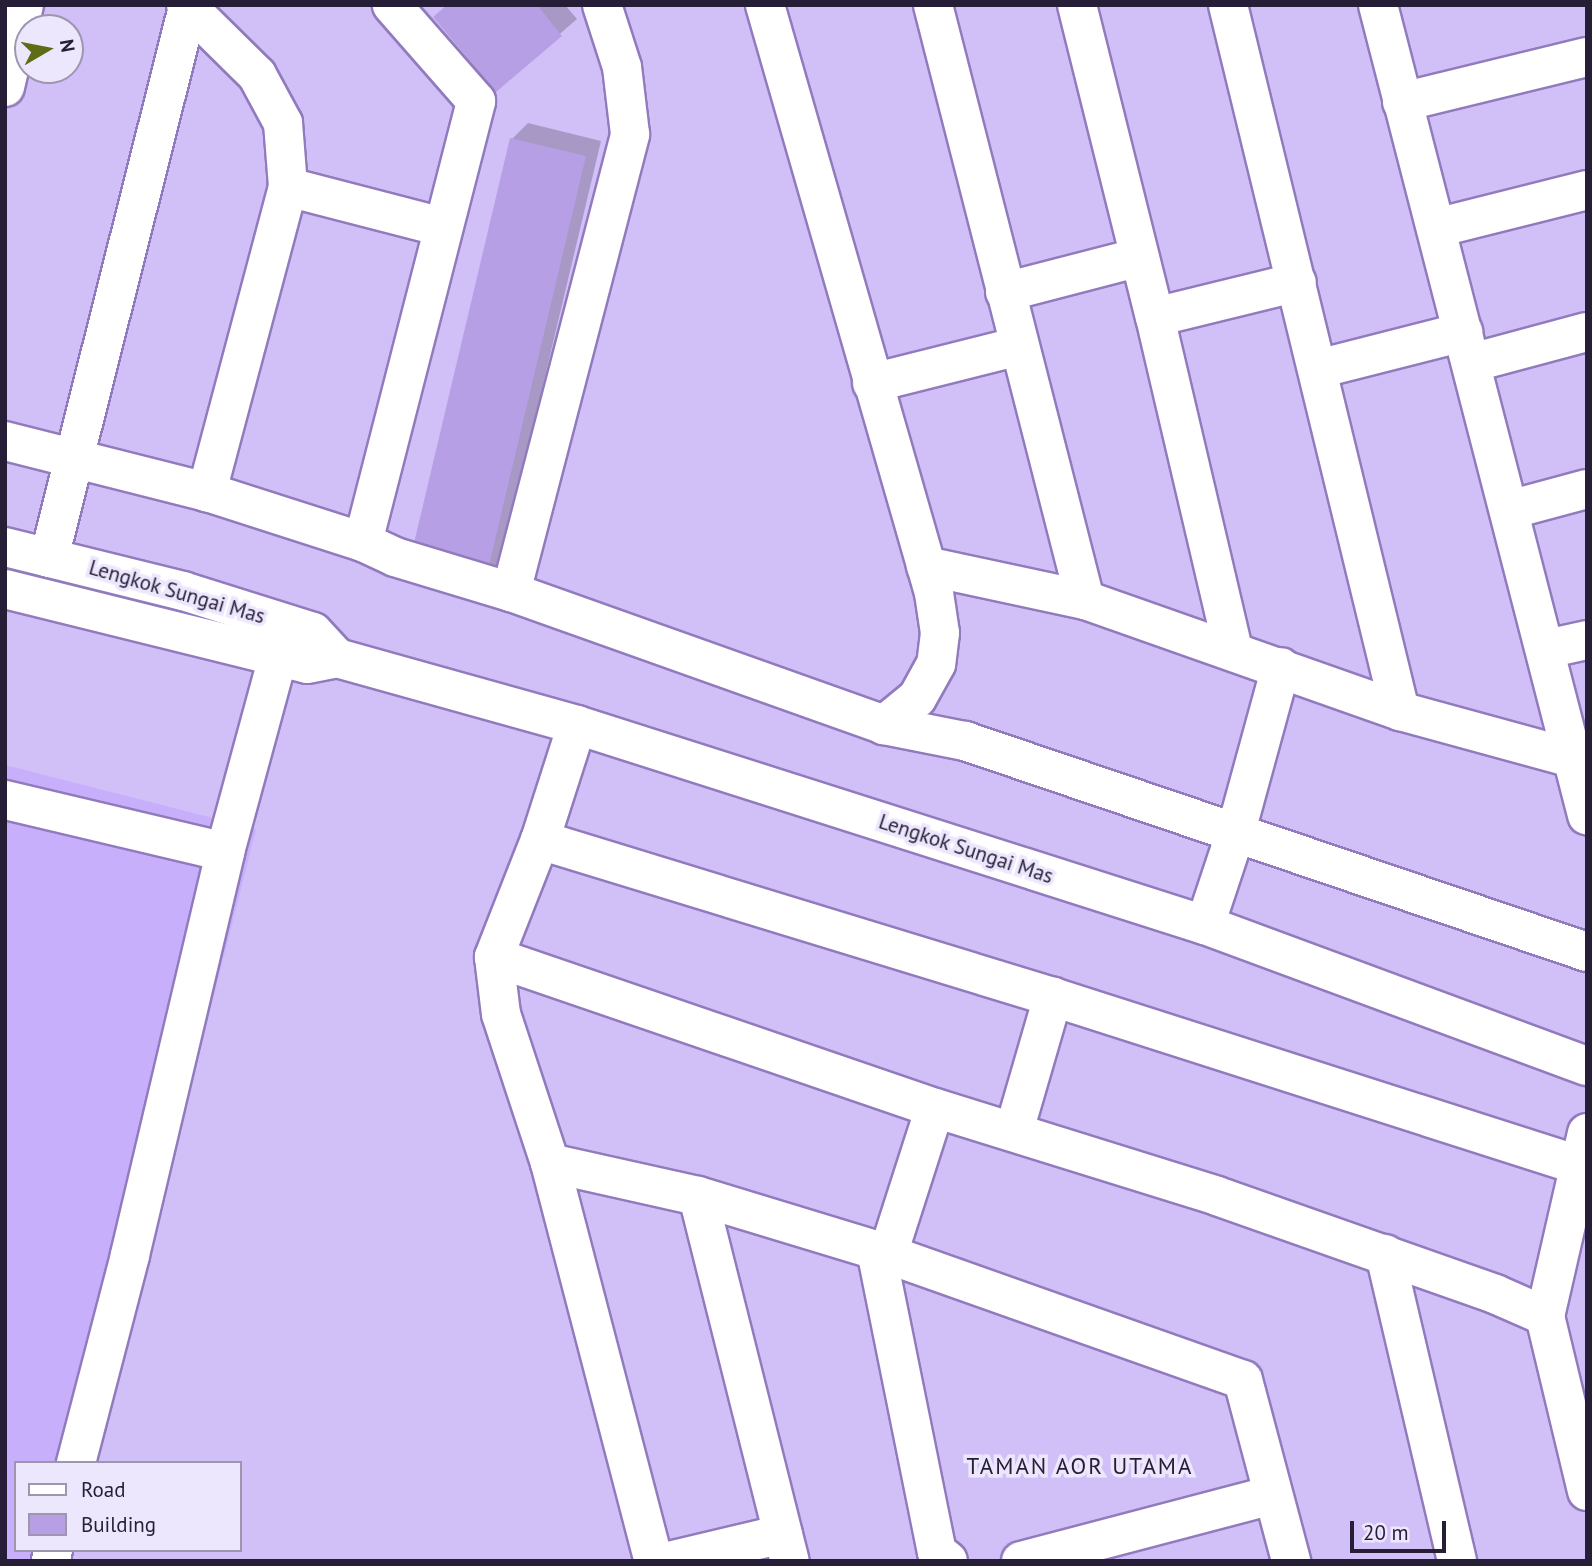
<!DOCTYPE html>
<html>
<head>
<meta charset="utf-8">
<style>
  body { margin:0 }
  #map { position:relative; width:1592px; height:1566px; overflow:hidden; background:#d1bff8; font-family:"PT Sans",sans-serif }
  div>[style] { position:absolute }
  .built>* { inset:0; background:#c8affc }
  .shadow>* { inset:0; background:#0003 }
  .building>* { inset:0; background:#b69fe5 }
  .roads { filter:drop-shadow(2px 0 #917bbd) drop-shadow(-2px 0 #917bbd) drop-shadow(0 2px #917bbd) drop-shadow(0 -2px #917bbd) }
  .minor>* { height:38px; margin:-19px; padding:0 19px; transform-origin:19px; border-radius:19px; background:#fff }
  span { translate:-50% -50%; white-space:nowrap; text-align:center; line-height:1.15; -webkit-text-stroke:7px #ede7fd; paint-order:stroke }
  .street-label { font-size:21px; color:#261d37 }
  .neighbourhood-label { font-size:23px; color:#261d37; letter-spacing:2px }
  .frame { position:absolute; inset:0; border:7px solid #261d37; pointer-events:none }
  .legend { position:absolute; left:14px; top:1461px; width:228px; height:91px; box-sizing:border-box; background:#ede7fd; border:2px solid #9d96ae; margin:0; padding:9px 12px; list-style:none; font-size:21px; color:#261d37 }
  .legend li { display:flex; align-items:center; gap:14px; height:35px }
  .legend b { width:35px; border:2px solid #9d96ae }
  .north { position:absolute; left:14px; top:14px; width:70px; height:70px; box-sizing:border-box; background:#ede7fd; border:2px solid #9d96ae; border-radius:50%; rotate:80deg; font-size:19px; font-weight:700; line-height:28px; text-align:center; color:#261d37 }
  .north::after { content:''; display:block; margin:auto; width:24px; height:32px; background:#5e6c15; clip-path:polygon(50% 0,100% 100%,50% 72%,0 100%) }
  .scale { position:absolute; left:1350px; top:1521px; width:96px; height:32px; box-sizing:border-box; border:4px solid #261d37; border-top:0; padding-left:9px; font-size:21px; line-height:24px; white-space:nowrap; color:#261d37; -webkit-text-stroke:5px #ede7fd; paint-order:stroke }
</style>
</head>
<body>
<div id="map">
  <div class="built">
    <div style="clip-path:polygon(5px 765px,256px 829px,96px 1463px,16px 1463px,16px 1550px,74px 1550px,71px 1561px,5px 1561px)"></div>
  </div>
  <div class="shadow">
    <div style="clip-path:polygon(447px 5px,565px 5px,577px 19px,496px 89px)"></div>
    <div style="clip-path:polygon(528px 123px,601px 141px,501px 561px,486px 576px,512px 139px)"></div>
  </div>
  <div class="building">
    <div style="clip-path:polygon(447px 5px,537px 5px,562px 36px,496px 92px,433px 17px)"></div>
    <div style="clip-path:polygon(510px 138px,586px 156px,486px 578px,410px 560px)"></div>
  </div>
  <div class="roads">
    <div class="minor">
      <div style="left:186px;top:5px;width:100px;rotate:44.6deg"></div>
      <div style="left:257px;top:75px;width:55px;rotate:61.6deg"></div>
      <div style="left:283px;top:123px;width:64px;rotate:85.5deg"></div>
      <div style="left:288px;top:187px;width:316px;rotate:104.9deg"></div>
      <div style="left:765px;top:5px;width:612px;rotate:73.96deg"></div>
      <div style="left:934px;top:593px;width:40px;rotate:81.5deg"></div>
      <div style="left:940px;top:633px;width:31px;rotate:97deg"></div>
      <div style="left:936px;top:664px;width:39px;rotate:119deg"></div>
      <div style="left:917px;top:698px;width:43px;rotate:140.7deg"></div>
      <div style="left:933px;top:5px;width:614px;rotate:75.67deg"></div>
      <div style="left:1077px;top:5px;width:322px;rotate:76deg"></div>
      <div style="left:1155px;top:317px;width:341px;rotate:76.8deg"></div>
      <div style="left:1228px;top:5px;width:727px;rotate:76.31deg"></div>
      <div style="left:1378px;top:5px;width:837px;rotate:75.53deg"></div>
      <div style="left:5px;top:87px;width:84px;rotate:-77deg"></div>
      <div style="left:1402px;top:102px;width:190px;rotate:-13.7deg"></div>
      <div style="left:288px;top:187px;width:160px;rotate:14.5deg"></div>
      <div style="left:1436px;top:228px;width:156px;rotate:-14.1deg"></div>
      <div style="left:1005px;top:292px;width:139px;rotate:-14.5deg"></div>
      <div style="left:1155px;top:317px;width:146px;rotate:-13.8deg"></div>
      <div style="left:1471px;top:363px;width:120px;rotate:-15deg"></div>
      <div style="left:1318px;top:369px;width:150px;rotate:-14.3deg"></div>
      <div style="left:872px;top:383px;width:152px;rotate:-14.1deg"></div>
      <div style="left:5px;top:441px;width:208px;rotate:14.2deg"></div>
      <div style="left:207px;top:492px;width:164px;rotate:17.8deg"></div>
      <div style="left:363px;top:542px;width:35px;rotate:25deg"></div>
      <div style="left:395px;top:557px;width:121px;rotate:16.8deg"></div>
      <div style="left:511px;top:592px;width:396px;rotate:19.6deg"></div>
      <div style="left:884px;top:725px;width:83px;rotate:11.2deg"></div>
      <div style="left:965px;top:741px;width:657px;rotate:18.74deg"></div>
      <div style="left:1509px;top:510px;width:81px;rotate:-15.1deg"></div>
      <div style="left:363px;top:542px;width:455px;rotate:-75.6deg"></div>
      <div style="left:476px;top:101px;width:128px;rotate:-131.2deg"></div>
      <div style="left:5px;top:547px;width:183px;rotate:13.9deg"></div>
      <div style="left:183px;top:591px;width:136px;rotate:17.5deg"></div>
      <div style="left:313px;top:632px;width:35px;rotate:47deg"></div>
      <div style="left:49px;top:558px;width:568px;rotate:-75.84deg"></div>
      <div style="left:926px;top:566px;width:163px;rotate:12.1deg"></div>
      <div style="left:1085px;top:600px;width:334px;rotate:19.4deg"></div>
      <div style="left:1400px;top:711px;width:178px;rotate:15.3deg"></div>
      <div style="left:5px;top:589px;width:311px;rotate:13.9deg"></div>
      <div style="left:307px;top:664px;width:31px;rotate:-11deg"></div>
      <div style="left:337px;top:658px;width:249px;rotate:15.6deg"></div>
      <div style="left:577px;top:725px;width:659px;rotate:17.67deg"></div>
      <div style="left:1205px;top:925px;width:407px;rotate:20.3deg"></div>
      <div style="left:511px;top:592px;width:473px;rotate:-75.4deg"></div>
      <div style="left:630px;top:134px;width:67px;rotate:-96.8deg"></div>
      <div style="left:622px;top:67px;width:65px;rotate:-107.9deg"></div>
      <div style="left:1546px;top:649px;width:42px;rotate:-12.4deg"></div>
      <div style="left:577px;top:725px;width:121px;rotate:107.8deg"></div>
      <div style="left:540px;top:840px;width:126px;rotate:111.5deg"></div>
      <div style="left:494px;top:957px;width:57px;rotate:83deg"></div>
      <div style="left:501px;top:1014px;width:157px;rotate:71.8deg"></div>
      <div style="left:550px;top:1163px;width:411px;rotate:75.4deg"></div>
      <div style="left:5px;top:800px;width:226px;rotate:13.3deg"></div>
      <div style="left:540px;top:840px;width:536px;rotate:17.02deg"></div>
      <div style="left:1053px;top:997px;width:551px;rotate:17.74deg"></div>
      <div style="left:1205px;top:925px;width:95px;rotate:-71.6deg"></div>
      <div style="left:1235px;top:835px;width:174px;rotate:-74.7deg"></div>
      <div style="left:494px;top:957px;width:466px;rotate:18.9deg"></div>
      <div style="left:935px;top:1108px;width:295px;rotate:17.3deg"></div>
      <div style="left:1217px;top:1196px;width:295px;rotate:19.4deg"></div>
      <div style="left:1495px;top:1294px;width:55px;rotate:23.7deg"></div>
      <div style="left:1014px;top:1131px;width:140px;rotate:-73.8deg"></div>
      <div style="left:1587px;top:1133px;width:188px;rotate:102.9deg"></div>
      <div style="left:1545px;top:1316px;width:180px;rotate:76.5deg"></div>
      <div style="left:550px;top:1163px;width:152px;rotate:12.6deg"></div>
      <div style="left:698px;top:1196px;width:186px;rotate:16.9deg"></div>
      <div style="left:876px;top:1250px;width:389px;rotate:19.5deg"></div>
      <div style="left:1243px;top:1380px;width:187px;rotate:75.1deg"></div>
      <div style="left:698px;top:1196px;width:376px;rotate:75.9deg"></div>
      <div style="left:876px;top:1250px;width:308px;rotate:78.6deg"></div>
      <div style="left:937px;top:1552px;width:14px;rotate:39deg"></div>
      <div style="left:888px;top:1254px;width:153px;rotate:-72.2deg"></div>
      <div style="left:1385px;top:1254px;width:315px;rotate:76.8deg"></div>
      <div style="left:76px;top:1463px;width:215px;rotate:-75.4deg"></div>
      <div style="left:130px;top:1255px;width:414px;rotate:-76.7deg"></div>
      <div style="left:225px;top:852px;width:236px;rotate:-74.8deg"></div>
      <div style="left:51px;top:1561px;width:11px;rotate:-80deg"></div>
      <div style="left:669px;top:1561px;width:117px;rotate:-13.3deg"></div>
      <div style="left:1021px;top:1561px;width:260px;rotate:-14.7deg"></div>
    </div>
  </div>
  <div class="street-label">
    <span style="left:177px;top:592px;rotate:16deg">Lengkok Sungai Mas</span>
    <span style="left:966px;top:849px;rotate:18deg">Lengkok Sungai Mas</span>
  </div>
  <div class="neighbourhood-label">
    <span style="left:1080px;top:1466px">TAMAN AOR UTAMA</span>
  </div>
  <div class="frame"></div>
  <ul class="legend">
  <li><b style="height:9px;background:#fff"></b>Road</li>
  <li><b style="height:19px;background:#b69fe5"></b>Building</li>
  </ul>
  <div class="north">N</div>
  <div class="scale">20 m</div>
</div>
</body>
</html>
